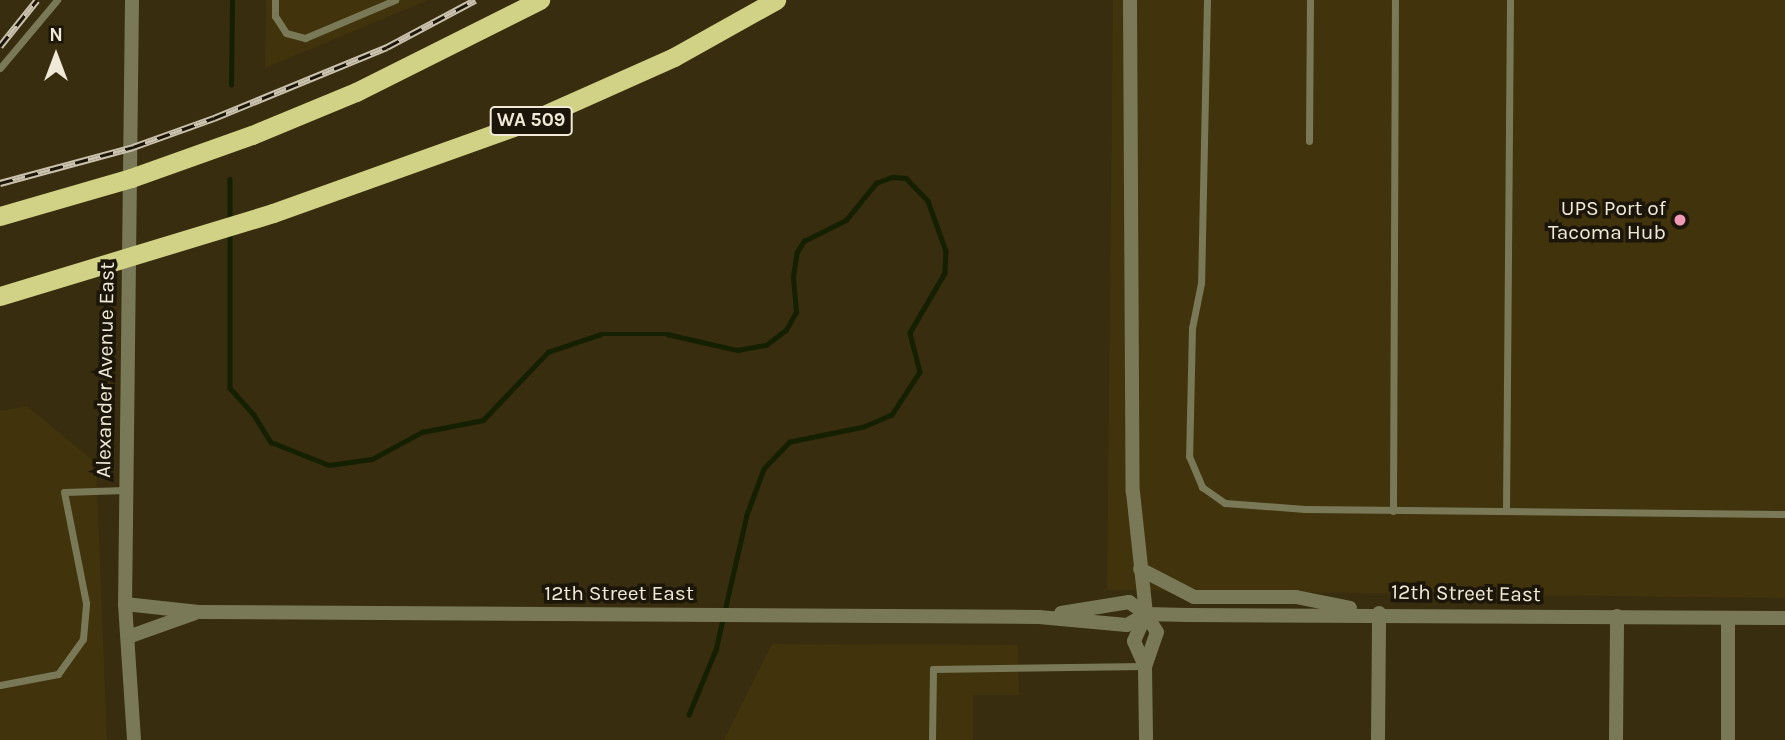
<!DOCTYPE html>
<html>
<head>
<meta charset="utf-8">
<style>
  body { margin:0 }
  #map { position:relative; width:1785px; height:740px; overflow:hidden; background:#382d0e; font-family:Karla,sans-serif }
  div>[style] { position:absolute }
  .built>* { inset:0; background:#41330b }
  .stream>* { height:4.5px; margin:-2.25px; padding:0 2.25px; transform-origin:2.25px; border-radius:2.25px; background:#142000 }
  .service>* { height:7px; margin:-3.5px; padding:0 3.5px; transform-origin:3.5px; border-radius:3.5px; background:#797958 }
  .minor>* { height:14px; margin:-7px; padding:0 7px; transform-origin:7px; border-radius:7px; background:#797958 }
  .tertiary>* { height:14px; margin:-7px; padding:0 7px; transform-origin:7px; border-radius:7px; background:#797958 }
  .trunk>* { height:19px; margin:-9.5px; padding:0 9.5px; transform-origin:9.5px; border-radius:9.5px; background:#d2d286 }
  .rail>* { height:7px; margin-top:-3.5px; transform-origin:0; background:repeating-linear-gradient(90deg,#1b1609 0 13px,#cac2ae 0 26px); box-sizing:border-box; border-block:2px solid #cac2ae }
  .dots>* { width:19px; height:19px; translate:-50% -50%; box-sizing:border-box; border:4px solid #1b1609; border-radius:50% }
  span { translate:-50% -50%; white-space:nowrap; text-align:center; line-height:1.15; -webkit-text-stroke:7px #1b1609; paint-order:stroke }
  .shield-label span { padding:2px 5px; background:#1b1609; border:2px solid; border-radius:5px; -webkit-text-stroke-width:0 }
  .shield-label { font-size:19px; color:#f0e9d7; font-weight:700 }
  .poi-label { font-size:21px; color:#f0e9d7 }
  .right { translate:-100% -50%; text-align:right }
  .street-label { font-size:21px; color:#f0e9d7 }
  .north { position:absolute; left:21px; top:21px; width:70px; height:70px; -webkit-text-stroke:5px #1b1609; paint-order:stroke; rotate:0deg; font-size:19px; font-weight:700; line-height:28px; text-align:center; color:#f0e9d7 }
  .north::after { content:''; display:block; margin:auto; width:24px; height:32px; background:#f0e9d7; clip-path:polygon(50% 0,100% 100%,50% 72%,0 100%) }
</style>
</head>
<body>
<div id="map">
  <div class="built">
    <div style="clip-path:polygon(266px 0,428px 0,265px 68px)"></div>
    <div style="clip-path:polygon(1113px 0,1785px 0,1785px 598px,1107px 590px)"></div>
    <div style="clip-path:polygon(27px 406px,96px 463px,107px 740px,0 740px,0 411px)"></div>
    <div style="clip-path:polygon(772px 644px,1018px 645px,1019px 695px,973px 695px,973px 740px,724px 740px)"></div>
  </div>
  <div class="stream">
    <div style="left:231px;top:85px;width:85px;rotate:-89.3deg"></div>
    <div style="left:230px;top:179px;width:42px;rotate:90deg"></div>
    <div style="left:230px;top:230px;width:158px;rotate:90deg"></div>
    <div style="left:230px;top:388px;width:36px;rotate:48deg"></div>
    <div style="left:254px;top:415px;width:32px;rotate:58deg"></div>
    <div style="left:271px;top:442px;width:62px;rotate:21.6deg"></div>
    <div style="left:329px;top:465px;width:43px;rotate:-7.9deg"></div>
    <div style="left:372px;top:459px;width:57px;rotate:-28.4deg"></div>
    <div style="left:422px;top:432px;width:62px;rotate:-11.1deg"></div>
    <div style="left:483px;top:420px;width:94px;rotate:-46.3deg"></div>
    <div style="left:548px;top:352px;width:56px;rotate:-18.8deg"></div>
    <div style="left:601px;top:334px;width:66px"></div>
    <div style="left:667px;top:334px;width:72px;rotate:12.9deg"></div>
    <div style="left:737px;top:350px;width:29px;rotate:-10deg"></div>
    <div style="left:766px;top:345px;width:25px;rotate:-37deg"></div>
    <div style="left:786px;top:330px;width:21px;rotate:-61deg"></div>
    <div style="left:796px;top:312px;width:36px;rotate:-95deg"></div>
    <div style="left:793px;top:276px;width:24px;rotate:-81deg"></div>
    <div style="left:797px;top:252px;width:13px;rotate:-58deg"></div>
    <div style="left:804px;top:241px;width:47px;rotate:-26.6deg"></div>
    <div style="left:846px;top:220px;width:48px;rotate:-51deg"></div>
    <div style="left:876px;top:183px;width:17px;rotate:-21deg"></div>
    <div style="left:892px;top:177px;width:14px;rotate:4deg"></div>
    <div style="left:906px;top:178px;width:32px;rotate:46deg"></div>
    <div style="left:928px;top:201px;width:53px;rotate:70.2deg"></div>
    <div style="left:946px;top:251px;width:22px;rotate:93deg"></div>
    <div style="left:945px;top:273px;width:69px;rotate:120.3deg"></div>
    <div style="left:910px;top:333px;width:40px;rotate:75.6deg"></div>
    <div style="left:920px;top:372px;width:51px;rotate:123.1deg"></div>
    <div style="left:892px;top:415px;width:30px;rotate:157deg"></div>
    <div style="left:864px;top:427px;width:76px;rotate:168.5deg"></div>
    <div style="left:790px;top:442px;width:37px;rotate:134deg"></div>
    <div style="left:764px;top:469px;width:49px;rotate:110.3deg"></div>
    <div style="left:747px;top:515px;width:139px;rotate:102.9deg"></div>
    <div style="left:716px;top:650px;width:70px;rotate:112.6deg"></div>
  </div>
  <div class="service">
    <div style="left:275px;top:0;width:16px;rotate:90deg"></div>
    <div style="left:275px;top:16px;width:20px;rotate:57deg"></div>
    <div style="left:286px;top:33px;width:20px;rotate:15deg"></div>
    <div style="left:305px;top:38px;width:98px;rotate:-22.9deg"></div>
    <div style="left:1207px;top:0;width:283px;rotate:91.2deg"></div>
    <div style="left:1201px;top:283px;width:46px;rotate:101.3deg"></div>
    <div style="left:1192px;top:328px;width:128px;rotate:91.3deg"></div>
    <div style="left:1189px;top:456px;width:34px;rotate:67deg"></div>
    <div style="left:1202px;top:487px;width:28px;rotate:35deg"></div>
    <div style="left:1225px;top:503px;width:80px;rotate:4.3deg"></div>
    <div style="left:1305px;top:509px;width:480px;rotate:0.6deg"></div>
    <div style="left:0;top:68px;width:89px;rotate:-50deg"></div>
    <div style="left:1309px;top:141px;width:141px;rotate:-89.6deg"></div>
    <div style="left:1393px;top:511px;width:511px;rotate:-89.78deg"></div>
    <div style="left:1506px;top:511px;width:511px;rotate:-89.55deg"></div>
    <div style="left:0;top:685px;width:59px;rotate:-10.7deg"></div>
    <div style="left:58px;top:674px;width:43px;rotate:-54.5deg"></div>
    <div style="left:83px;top:639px;width:36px;rotate:-85deg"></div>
    <div style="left:86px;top:603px;width:113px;rotate:-101.2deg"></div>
    <div style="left:64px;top:492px;width:61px;rotate:-1.9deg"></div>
    <div style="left:932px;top:740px;width:71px;rotate:-89.2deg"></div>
    <div style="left:933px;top:669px;width:211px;rotate:-0.8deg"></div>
  </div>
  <div class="minor">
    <div style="left:1130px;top:0;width:492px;rotate:89.7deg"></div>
    <div style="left:1133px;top:492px;width:123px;rotate:83.9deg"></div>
    <div style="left:1146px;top:614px;width:21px;rotate:59deg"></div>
    <div style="left:1157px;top:632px;width:36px;rotate:109deg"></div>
    <div style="left:1145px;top:666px;width:74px;rotate:89.2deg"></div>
    <div style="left:1728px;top:618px;width:122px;rotate:90deg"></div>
    <div style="left:1145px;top:666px;width:27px;rotate:-114deg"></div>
    <div style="left:1134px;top:641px;width:30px;rotate:-66deg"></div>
    <div style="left:1378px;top:740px;width:127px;rotate:-89.5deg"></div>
    <div style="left:1616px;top:740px;width:124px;rotate:-89.5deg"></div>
  </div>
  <div class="tertiary">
    <div style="left:132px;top:0;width:604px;rotate:90.66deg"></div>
    <div style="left:125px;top:604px;width:136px;rotate:86.2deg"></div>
    <div style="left:1140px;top:569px;width:61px;rotate:27.4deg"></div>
    <div style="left:1194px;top:597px;width:102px"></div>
    <div style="left:1296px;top:597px;width:55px;rotate:11.5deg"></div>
    <div style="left:125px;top:604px;width:74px;rotate:6.2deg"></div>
    <div style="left:199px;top:612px;width:840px;rotate:0.34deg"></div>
    <div style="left:1039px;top:617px;width:88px;rotate:5.2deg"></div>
    <div style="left:1127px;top:625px;width:22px;rotate:-30deg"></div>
    <div style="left:1061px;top:613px;width:69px;rotate:-9.2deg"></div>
    <div style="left:1129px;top:602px;width:21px;rotate:35deg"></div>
    <div style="left:1146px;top:614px;width:41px;rotate:1.4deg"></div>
    <div style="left:1187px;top:615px;width:598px;rotate:0.29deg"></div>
    <div style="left:128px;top:637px;width:71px;rotate:-19.7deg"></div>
  </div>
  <div class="trunk">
    <div style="left:0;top:216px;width:136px;rotate:-16.2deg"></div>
    <div style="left:131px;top:178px;width:128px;rotate:-19.6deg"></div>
    <div style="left:252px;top:135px;width:113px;rotate:-22.5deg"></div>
    <div style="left:356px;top:92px;width:206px;rotate:-26.6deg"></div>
    <div style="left:0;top:296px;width:285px;rotate:-16.9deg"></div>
    <div style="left:273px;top:213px;width:278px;rotate:-19.7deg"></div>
    <div style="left:535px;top:119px;width:152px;rotate:-24deg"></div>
    <div style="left:674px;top:57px;width:117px;rotate:-29.2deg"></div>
  </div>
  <div class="rail">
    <div style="left:0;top:46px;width:59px;rotate:-51.2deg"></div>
    <div style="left:0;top:183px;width:138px;rotate:-15.1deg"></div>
    <div style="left:133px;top:147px;width:86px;rotate:-19.7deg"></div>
    <div style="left:214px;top:118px;width:187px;rotate:-22.3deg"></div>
    <div style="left:387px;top:47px;width:100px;rotate:-28.1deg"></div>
  </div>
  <div class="dots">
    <div style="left:1680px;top:220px;background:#f09ab6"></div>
  </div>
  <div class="shield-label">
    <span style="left:531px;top:121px">WA 509</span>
  </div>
  <div class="poi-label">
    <span class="right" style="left:1666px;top:220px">UPS Port of<br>Tacoma Hub</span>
  </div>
  <div class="street-label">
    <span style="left:105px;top:370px;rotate:-89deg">Alexander Avenue East</span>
    <span style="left:619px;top:593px">12th Street East</span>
    <span style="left:1466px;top:593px;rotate:1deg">12th Street East</span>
  </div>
  <div class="north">N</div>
</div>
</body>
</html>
